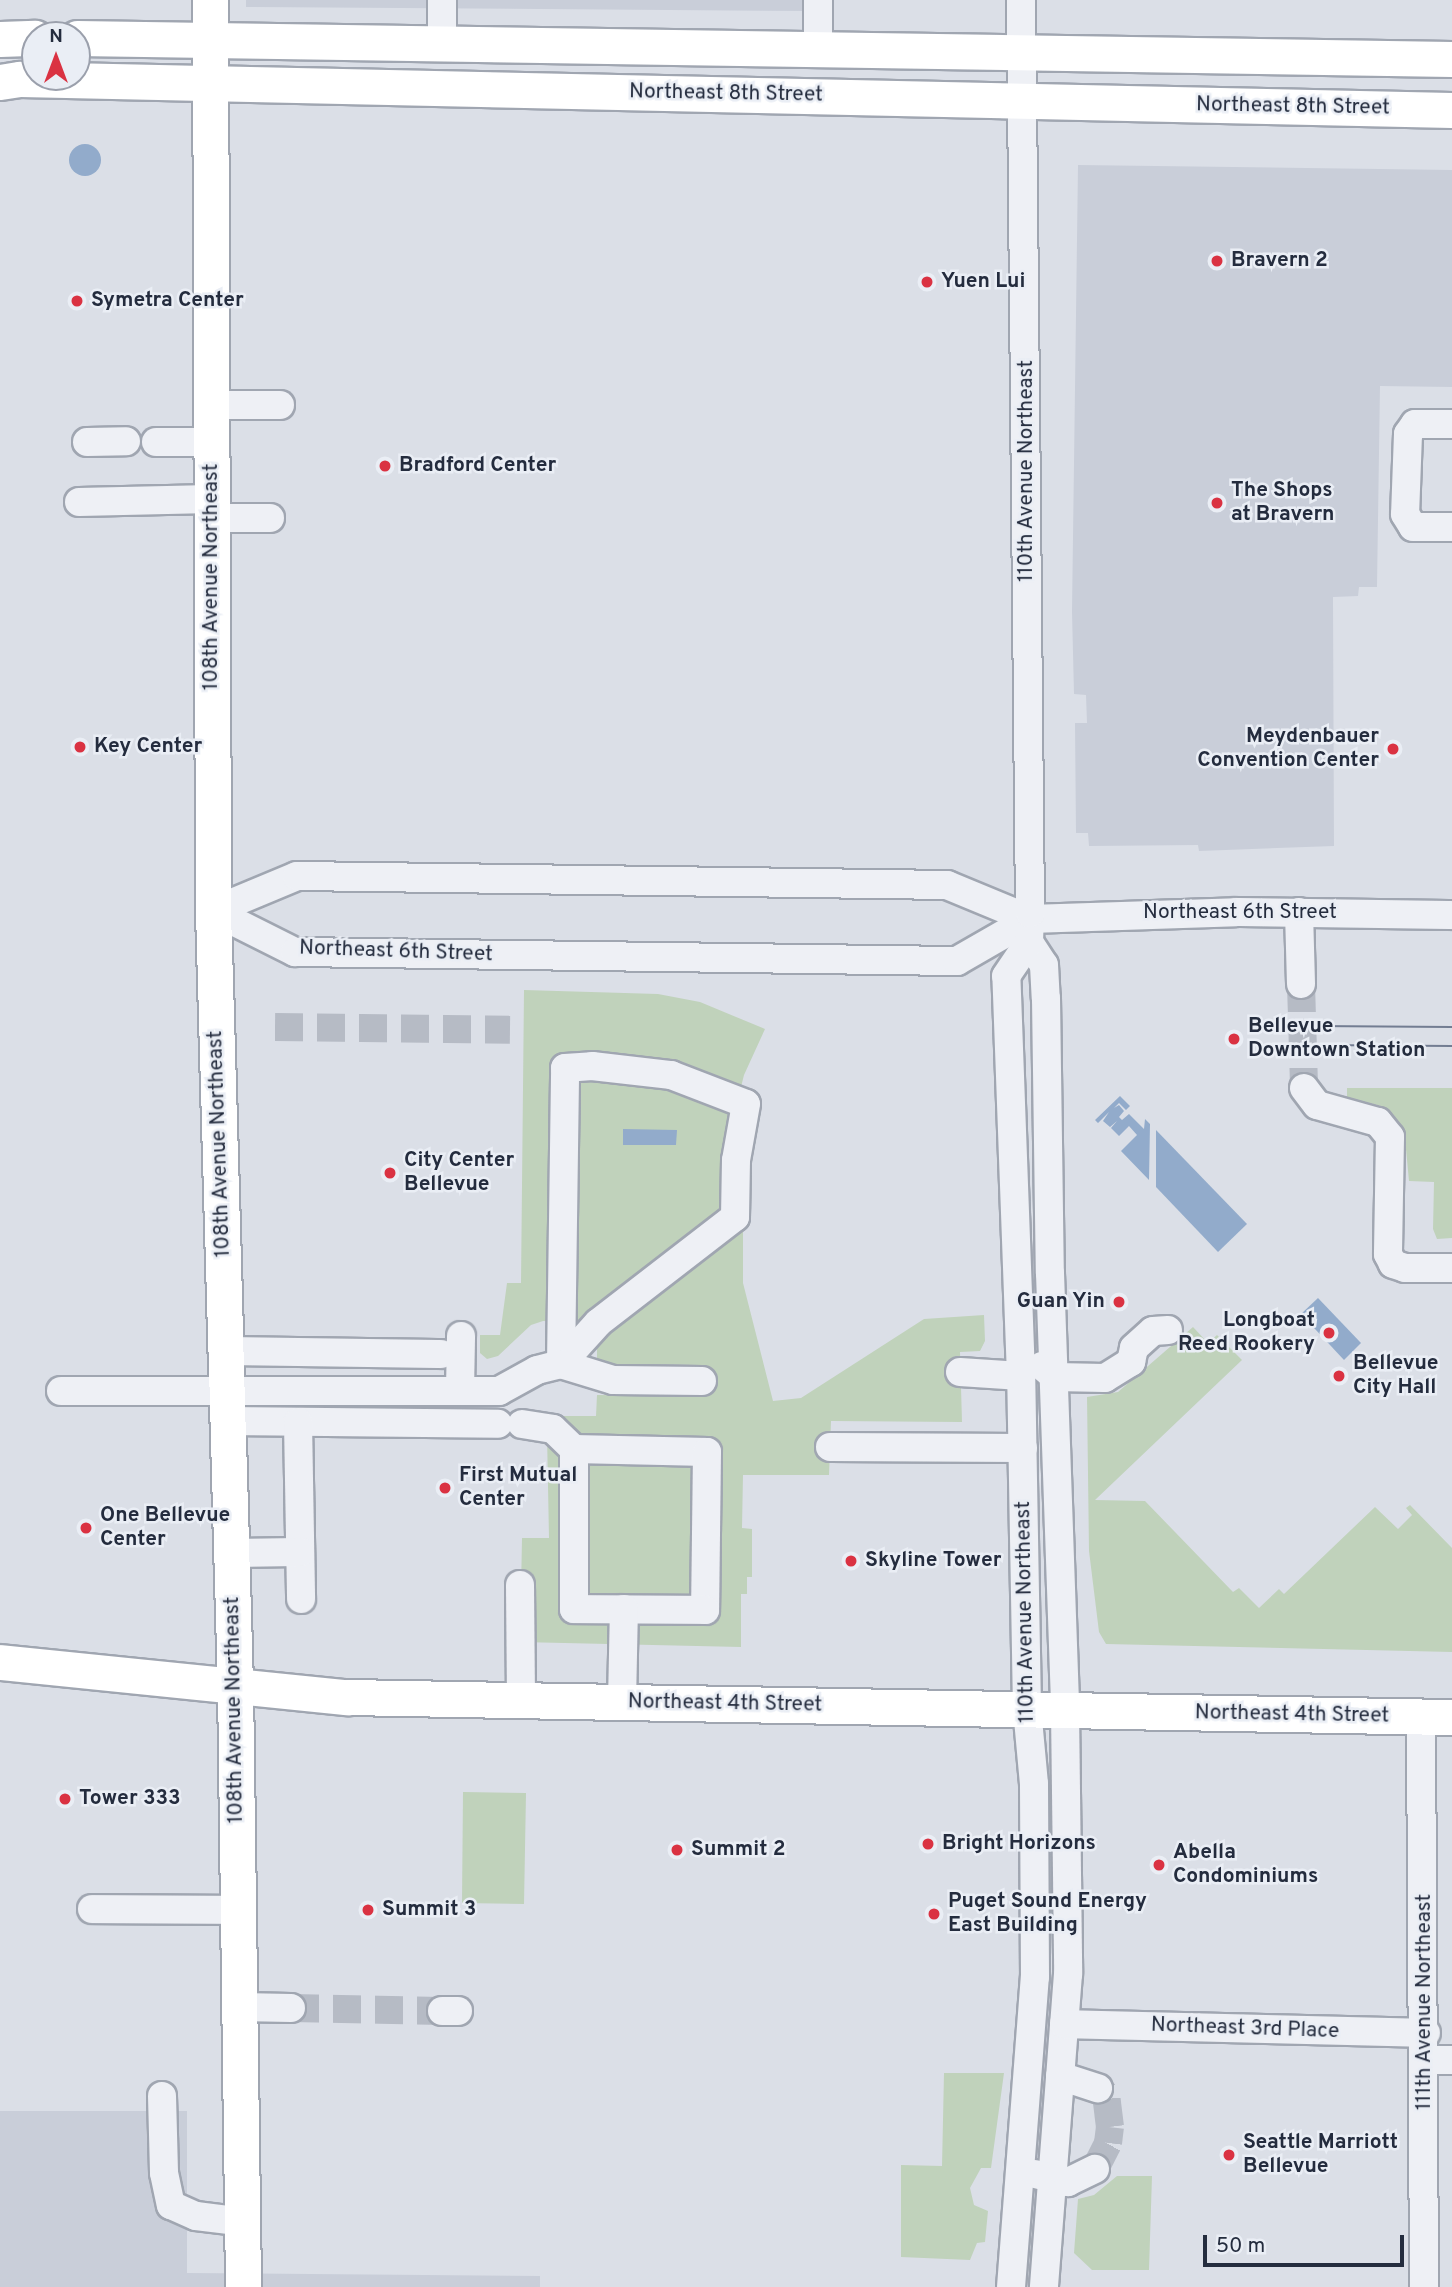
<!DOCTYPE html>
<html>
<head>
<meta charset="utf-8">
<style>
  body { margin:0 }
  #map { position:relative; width:1452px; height:2287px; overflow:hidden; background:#dbdfe7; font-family:Overpass,sans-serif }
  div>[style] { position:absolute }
  .built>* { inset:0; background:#c9ced9 }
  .green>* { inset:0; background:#c0d2bb }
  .water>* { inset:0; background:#92abcb }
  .round { border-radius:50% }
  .minor-tunnel>* { height:28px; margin-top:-14px; transform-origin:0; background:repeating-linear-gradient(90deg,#b6bbc5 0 28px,transparent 0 42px) }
  .roads { filter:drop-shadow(2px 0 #a0a6b1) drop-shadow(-2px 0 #a0a6b1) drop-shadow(0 2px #a0a6b1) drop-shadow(0 -2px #a0a6b1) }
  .minor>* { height:28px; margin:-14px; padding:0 14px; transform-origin:14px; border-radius:14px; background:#eef0f5 }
  .major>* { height:35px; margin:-17.5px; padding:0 17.5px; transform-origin:17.5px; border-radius:17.5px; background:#fff }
  .tram>* { height:2px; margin:-1px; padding:0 1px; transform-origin:1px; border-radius:1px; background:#737d92 }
  .dots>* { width:19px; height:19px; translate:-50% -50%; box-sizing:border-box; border:4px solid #eaeef5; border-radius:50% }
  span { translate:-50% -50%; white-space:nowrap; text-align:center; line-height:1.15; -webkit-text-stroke:5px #eaeef5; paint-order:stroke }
  .street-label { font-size:21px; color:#242c3e }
  .poi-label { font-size:21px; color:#242c3e; font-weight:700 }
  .left { translate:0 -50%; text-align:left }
  .right { translate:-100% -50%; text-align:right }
  .north { position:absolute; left:21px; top:21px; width:70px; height:70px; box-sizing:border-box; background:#eaeef5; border:2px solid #9ba0ac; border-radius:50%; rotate:0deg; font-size:19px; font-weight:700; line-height:28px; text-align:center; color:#242c3e }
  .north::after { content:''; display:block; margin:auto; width:24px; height:32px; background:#da3242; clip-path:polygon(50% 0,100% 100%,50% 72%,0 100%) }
  .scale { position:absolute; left:1203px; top:2235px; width:201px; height:32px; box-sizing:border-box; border:4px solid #242c3e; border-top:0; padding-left:9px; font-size:21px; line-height:24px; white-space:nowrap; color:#242c3e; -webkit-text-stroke:5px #eaeef5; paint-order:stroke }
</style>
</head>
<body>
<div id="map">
  <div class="built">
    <div style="clip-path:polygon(246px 0,814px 0,814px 11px,246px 7px)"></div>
    <div style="clip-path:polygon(1078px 165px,1452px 170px,1452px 387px,1380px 386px,1377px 587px,1359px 587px,1358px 596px,1333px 597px,1334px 846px,1199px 851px,1198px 845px,1089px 846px,1088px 833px,1076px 833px,1075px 723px,1087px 723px,1086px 695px,1074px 694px,1072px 612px)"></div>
    <div style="clip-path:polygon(0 2111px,187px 2111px,187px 2273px,540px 2276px,540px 2287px,0 2287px)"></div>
  </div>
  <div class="green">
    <div style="clip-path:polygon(524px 990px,658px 994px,700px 1002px,765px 1029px,744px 1075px,735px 1111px,725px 1221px,743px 1229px,743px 1283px,773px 1401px,801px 1398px,924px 1319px,984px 1315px,985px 1341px,980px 1351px,960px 1352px,962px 1422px,831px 1421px,829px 1475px,743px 1475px,742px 1528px,752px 1529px,752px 1577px,747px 1577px,747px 1594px,741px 1594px,741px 1647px,520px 1642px,522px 1538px,549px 1538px,547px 1434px,522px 1416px,596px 1416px,597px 1395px,702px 1396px,702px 1365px,597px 1364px,597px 1323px,543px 1321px,531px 1325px,498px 1356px,487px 1359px,480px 1353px,480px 1335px,500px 1335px,507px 1283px,521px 1283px)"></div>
    <div style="clip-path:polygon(1347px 1088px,1452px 1088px,1452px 1238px,1437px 1239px,1433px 1229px,1434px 1182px,1409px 1181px,1404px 1128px,1381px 1106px,1347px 1097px)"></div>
    <div style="clip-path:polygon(1193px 1327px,1208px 1343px,1217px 1335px,1242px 1360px,1095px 1500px,1145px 1501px,1233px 1592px,1239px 1588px,1259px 1608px,1279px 1589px,1284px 1594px,1375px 1507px,1398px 1529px,1412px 1515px,1406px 1508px,1410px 1505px,1452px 1548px,1452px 1652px,1106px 1644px,1099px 1632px,1089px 1551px,1087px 1397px,1118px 1392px)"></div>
    <div style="clip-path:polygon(463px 1792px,526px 1793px,524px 1904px,462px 1903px)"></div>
    <div style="clip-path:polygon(944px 2073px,1004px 2073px,991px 2168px,981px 2168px,970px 2188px,974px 2205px,988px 2211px,985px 2242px,977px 2243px,970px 2260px,901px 2257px,901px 2165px,942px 2166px)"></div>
    <div style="clip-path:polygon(1117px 2176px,1152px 2176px,1149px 2270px,1092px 2270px,1074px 2253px,1078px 2199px,1094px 2195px)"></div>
  </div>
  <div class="water">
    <div class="round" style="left:69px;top:144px;width:32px;height:32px"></div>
    <div style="clip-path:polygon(1120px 1096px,1130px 1106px,1126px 1110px,1119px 1103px,1114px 1108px,1119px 1105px,1124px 1111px,1119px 1117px,1122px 1120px,1129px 1114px,1144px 1129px,1145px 1119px,1150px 1124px,1149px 1180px,1121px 1151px,1137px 1135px,1129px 1126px,1119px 1136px,1111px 1128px,1117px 1121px,1110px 1127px,1103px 1121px,1109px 1112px,1098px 1123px,1095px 1120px)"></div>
    <div style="clip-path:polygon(623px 1129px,677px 1130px,676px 1145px,623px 1145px)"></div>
    <div style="clip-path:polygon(1156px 1130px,1247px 1224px,1218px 1252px,1156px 1187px)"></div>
    <div style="clip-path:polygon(1318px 1298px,1361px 1343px,1344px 1360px,1301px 1314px)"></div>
  </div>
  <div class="minor-tunnel">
    <div style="left:1301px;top:984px;width:104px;rotate:88.3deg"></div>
    <div style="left:275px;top:1027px;width:235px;rotate:0.7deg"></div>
    <div style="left:291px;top:2008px;width:151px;rotate:1.1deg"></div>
    <div style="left:1095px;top:2169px;width:29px;rotate:-63deg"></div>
    <div style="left:1108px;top:2143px;width:16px;rotate:-83deg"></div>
    <div style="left:1110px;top:2127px;width:32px;rotate:-97deg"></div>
    <div style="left:1106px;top:2095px;width:11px;rotate:-139deg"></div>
  </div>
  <div class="roads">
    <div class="minor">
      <div style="left:818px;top:0;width:50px;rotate:90deg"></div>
      <div style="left:442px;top:44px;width:44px;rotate:-90deg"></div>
      <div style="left:211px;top:405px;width:69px"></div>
      <div style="left:1452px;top:424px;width:37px;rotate:180deg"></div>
      <div style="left:1415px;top:424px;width:12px;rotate:125deg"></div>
      <div style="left:1408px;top:434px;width:80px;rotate:92.1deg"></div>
      <div style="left:1405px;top:514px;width:15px;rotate:58deg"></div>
      <div style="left:1413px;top:527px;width:39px"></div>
      <div style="left:87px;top:442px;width:39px;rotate:-1deg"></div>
      <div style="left:156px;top:442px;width:55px"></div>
      <div style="left:79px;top:502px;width:132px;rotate:-1.3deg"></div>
      <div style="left:211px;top:518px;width:59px"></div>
      <div style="left:213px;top:911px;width:92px;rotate:26.6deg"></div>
      <div style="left:295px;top:952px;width:662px;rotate:0.78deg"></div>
      <div style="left:957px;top:961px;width:84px;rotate:-29.9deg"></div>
      <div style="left:1030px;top:919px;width:206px;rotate:-1.9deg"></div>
      <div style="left:1236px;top:912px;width:216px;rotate:0.8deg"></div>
      <div style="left:213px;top:911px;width:91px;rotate:-22.6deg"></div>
      <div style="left:297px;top:876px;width:650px;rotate:0.79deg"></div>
      <div style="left:947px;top:885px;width:89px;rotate:22.5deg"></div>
      <div style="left:1299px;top:912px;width:72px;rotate:88.4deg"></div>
      <div style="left:1029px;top:942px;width:27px;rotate:57deg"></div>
      <div style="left:1044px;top:965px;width:33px;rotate:87deg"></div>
      <div style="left:1046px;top:998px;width:275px;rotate:89.2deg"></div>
      <div style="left:1050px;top:1273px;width:437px;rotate:88deg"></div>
      <div style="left:1065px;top:1710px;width:264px;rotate:89.3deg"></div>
      <div style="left:1068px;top:1974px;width:314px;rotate:94.4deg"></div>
      <div style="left:592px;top:1066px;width:80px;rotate:6.5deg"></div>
      <div style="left:671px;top:1075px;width:80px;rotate:21.1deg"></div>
      <div style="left:746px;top:1104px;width:57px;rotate:100.1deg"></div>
      <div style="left:736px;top:1160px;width:57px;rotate:91deg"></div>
      <div style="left:735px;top:1217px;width:173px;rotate:142.3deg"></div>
      <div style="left:598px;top:1323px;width:55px;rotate:132.1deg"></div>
      <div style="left:561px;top:1364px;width:296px;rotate:-89.2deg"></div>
      <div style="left:565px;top:1068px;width:27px;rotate:-4deg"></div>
      <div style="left:1304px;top:1088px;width:21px;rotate:53deg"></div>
      <div style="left:1317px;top:1105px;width:63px;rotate:15.6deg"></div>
      <div style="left:1378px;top:1122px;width:19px;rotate:51deg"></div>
      <div style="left:1390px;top:1137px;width:117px;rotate:91deg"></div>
      <div style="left:1388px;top:1254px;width:11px;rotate:63deg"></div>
      <div style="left:1393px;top:1264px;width:13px;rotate:18deg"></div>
      <div style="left:1405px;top:1268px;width:47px"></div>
      <div style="left:225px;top:1351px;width:216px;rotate:0.8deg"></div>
      <div style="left:1042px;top:1366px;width:17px;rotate:40deg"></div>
      <div style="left:1055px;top:1377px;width:50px;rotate:1.1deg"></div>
      <div style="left:1105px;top:1378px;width:31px;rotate:-32deg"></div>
      <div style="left:1131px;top:1362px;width:14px;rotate:-78deg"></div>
      <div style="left:1134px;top:1348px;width:25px;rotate:-42deg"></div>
      <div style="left:1153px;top:1331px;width:15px;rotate:-4deg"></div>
      <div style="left:960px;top:1372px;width:61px;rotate:3.8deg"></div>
      <div style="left:460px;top:1390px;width:54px;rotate:-88.9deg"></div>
      <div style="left:61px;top:1391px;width:438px"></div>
      <div style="left:499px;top:1391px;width:43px;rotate:-28.9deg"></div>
      <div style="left:537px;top:1370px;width:25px;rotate:-14deg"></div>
      <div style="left:561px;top:1364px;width:54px;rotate:17.1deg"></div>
      <div style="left:613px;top:1380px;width:89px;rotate:0.6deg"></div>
      <div style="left:228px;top:1421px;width:270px;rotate:0.6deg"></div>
      <div style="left:298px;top:1422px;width:177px;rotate:89deg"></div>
      <div style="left:522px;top:1424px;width:31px;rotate:9deg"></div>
      <div style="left:553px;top:1429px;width:29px;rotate:44deg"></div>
      <div style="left:830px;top:1447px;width:193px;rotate:0.3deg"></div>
      <div style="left:574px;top:1449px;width:133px;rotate:1.3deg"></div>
      <div style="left:707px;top:1452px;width:158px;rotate:90.7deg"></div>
      <div style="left:705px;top:1610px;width:131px;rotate:-179.6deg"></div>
      <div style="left:574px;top:1609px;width:160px;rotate:-90deg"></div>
      <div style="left:231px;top:1553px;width:69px;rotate:-0.8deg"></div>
      <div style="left:520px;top:1585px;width:115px;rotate:89.5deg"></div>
      <div style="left:622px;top:1702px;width:93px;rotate:-88.8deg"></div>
      <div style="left:1421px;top:1717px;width:570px;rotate:89.7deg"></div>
      <div style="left:92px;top:1909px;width:147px;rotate:0.4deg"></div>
      <div style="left:240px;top:2007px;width:51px;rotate:1.1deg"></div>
      <div style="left:442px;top:2011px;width:16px"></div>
      <div style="left:1064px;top:2024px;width:362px;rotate:1.4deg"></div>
      <div style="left:1426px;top:2060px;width:26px"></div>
      <div style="left:1060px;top:2076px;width:40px;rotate:18deg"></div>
      <div style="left:162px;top:2096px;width:77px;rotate:88.5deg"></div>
      <div style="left:164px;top:2173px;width:33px;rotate:78deg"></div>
      <div style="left:171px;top:2205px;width:27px;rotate:24deg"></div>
      <div style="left:196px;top:2216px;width:48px;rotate:7.1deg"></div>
      <div style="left:1035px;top:2174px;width:34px;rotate:14deg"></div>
      <div style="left:1068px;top:2182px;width:30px;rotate:-26deg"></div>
      <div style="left:1011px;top:2287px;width:311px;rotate:-85.6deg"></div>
      <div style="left:1035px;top:1977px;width:193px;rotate:-90.3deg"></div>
      <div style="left:1034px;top:1784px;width:75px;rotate:-95.3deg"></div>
      <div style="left:1027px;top:1709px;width:333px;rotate:-91deg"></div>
      <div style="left:1021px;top:1376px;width:400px;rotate:-92.1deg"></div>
      <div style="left:1006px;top:976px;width:41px;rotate:-55.9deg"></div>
      <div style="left:1029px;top:942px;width:29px;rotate:-88deg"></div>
      <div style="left:1030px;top:913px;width:913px;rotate:-90.56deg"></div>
    </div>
    <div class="major">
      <div style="left:210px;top:0;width:911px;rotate:89.81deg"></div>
      <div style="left:213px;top:911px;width:772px;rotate:88.37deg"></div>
      <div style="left:235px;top:1683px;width:604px;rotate:89.24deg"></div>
      <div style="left:77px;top:38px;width:1375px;rotate:0.87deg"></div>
      <div style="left:0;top:39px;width:35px;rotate:-2deg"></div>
      <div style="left:0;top:82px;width:20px;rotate:-9deg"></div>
      <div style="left:20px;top:79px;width:1432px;rotate:1.24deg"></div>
      <div style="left:0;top:1662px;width:349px;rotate:5.8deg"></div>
      <div style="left:347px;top:1697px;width:1105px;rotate:1.04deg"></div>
    </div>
  </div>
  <div class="tram">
    <div style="left:1314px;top:1026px;width:138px;rotate:0.4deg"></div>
    <div style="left:1314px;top:1045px;width:138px;rotate:0.4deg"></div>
  </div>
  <div class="dots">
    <div style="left:1217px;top:261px;background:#da3242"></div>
    <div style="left:927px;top:282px;background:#da3242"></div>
    <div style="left:77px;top:301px;background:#da3242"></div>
    <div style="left:385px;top:466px;background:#da3242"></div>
    <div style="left:1217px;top:503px;background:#da3242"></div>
    <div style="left:80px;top:747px;background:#da3242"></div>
    <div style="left:1393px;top:749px;background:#da3242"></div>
    <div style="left:1234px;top:1039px;background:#da3242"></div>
    <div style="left:390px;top:1173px;background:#da3242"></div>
    <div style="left:1119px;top:1302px;background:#da3242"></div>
    <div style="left:1329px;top:1333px;background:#da3242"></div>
    <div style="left:1339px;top:1376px;background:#da3242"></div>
    <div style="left:445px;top:1488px;background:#da3242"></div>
    <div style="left:86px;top:1528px;background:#da3242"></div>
    <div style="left:851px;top:1561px;background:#da3242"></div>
    <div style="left:65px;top:1799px;background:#da3242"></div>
    <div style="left:928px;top:1844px;background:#da3242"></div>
    <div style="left:677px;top:1850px;background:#da3242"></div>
    <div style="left:1159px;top:1865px;background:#da3242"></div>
    <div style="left:368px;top:1910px;background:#da3242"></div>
    <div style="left:934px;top:1914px;background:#da3242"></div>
    <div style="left:1229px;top:2155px;background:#da3242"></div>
  </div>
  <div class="street-label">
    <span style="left:726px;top:94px;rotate:1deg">Northeast 8th Street</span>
    <span style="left:1293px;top:107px;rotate:1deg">Northeast 8th Street</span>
    <span style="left:1027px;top:471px;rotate:-90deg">110th Avenue Northeast</span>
    <span style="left:212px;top:577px;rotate:-90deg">108th Avenue Northeast</span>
    <span style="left:1240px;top:913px">Northeast 6th Street</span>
    <span style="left:396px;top:952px;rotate:2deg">Northeast 6th Street</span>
    <span style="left:220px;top:1144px;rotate:-92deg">108th Avenue Northeast</span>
    <span style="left:1026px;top:1612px;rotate:-91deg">110th Avenue Northeast</span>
    <span style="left:725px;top:1704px;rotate:1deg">Northeast 4th Street</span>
    <span style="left:235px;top:1710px;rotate:-91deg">108th Avenue Northeast</span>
    <span style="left:1292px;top:1715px;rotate:1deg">Northeast 4th Street</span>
    <span style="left:1425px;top:2002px;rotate:-90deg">111th Avenue Northeast</span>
    <span style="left:1245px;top:2029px;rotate:2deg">Northeast 3rd Place</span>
  </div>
  <div class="poi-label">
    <span class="left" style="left:1231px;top:261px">Bravern 2</span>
    <span class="left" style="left:941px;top:282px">Yuen Lui</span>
    <span class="left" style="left:91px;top:301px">Symetra Center</span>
    <span class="left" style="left:399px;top:466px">Bradford Center</span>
    <span class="left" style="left:1231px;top:503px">The Shops<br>at Bravern</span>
    <span class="right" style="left:1379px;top:749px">Meydenbauer<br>Convention Center</span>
    <span class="left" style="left:94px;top:747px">Key Center</span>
    <span class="left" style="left:1248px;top:1039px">Bellevue<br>Downtown Station</span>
    <span class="left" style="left:404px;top:1173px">City Center<br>Bellevue</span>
    <span class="right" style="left:1105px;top:1302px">Guan Yin</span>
    <span class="right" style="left:1315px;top:1333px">Longboat<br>Reed Rookery</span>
    <span class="left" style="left:1353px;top:1376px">Bellevue<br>City Hall</span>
    <span class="left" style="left:459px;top:1488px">First Mutual<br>Center</span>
    <span class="left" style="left:100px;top:1528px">One Bellevue<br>Center</span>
    <span class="left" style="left:865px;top:1561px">Skyline Tower</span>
    <span class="left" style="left:79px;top:1799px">Tower 333</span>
    <span class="left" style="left:942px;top:1844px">Bright Horizons</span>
    <span class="left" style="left:691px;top:1850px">Summit 2</span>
    <span class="left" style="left:1173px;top:1865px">Abella<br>Condominiums</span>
    <span class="left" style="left:948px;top:1914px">Puget Sound Energy<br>East Building</span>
    <span class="left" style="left:382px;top:1910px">Summit 3</span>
    <span class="left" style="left:1243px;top:2155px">Seattle Marriott<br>Bellevue</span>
  </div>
  <div class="north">N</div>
  <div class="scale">50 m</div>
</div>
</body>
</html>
